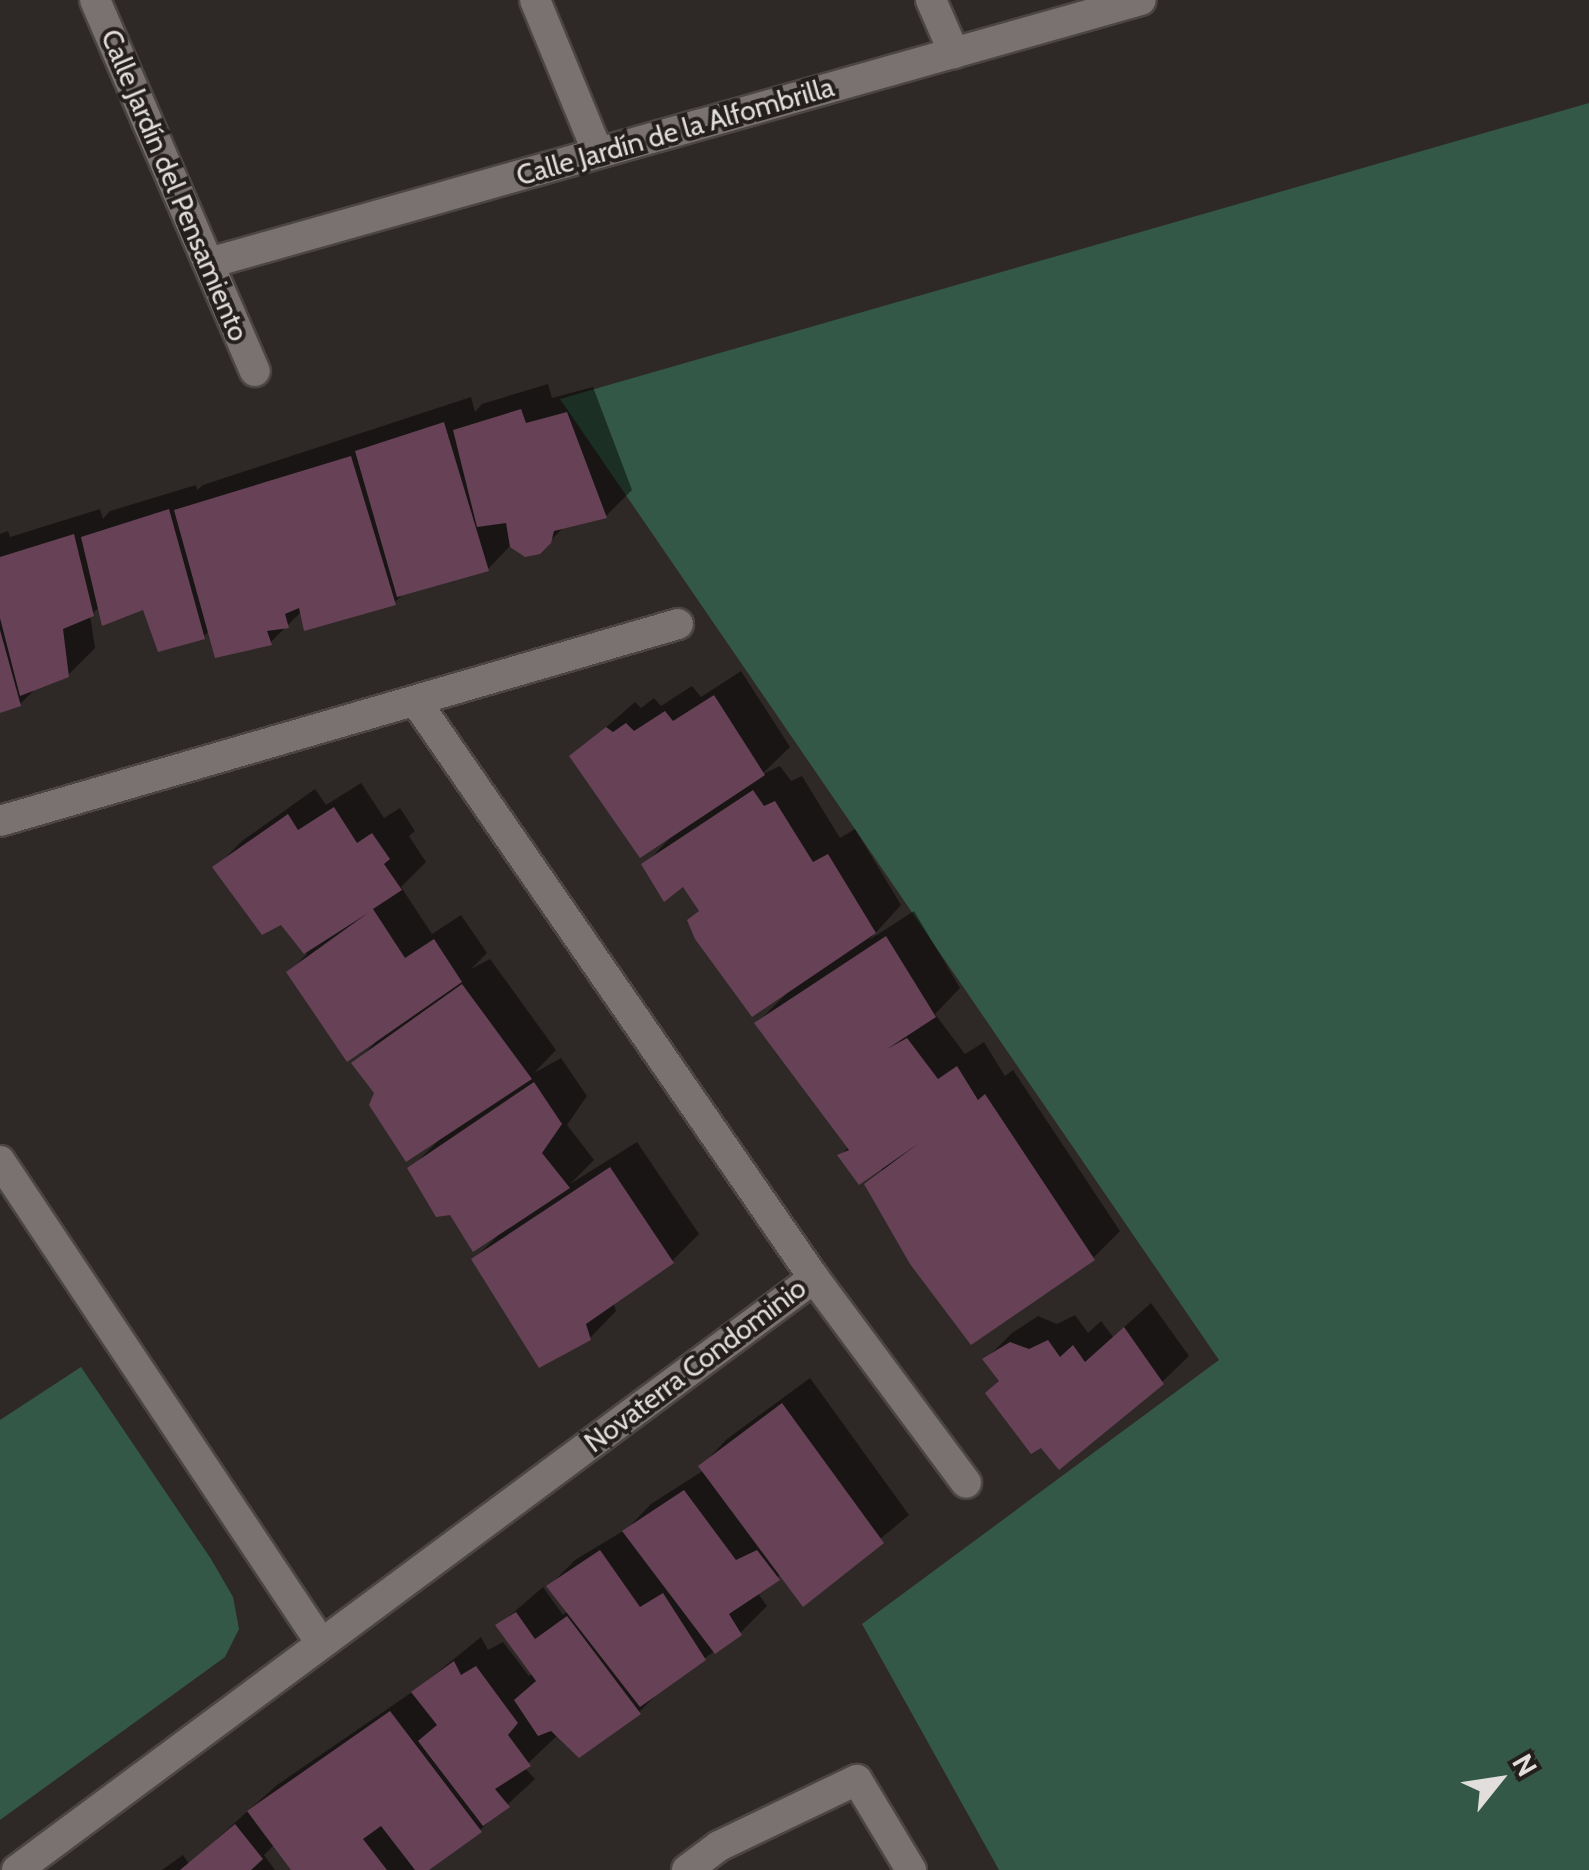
<!DOCTYPE html>
<html>
<head>
<meta charset="utf-8">
<style>
  body { margin:0 }
  #map { position:relative; width:1589px; height:1870px; overflow:hidden; background:#2e2927; font-family:Cabin,sans-serif }
  div>[style] { position:absolute }
  .green>* { inset:0; background:#345847 }
  .shadow>* { inset:0; background:#0007 }
  .building>* { inset:0; background:#674256 }
  .roads { filter:drop-shadow(2px 0 #4b4645) drop-shadow(-2px 0 #4b4645) drop-shadow(0 2px #4b4645) drop-shadow(0 -2px #4b4645) }
  .lane>* { height:30px; margin:-15px; padding:0 15px; transform-origin:15px; border-radius:15px; background:#797270 }
  .street>* { height:30px; margin:-15px; padding:0 15px; transform-origin:15px; border-radius:15px; background:#797270 }
  span { translate:-50% -50%; white-space:nowrap; text-align:center; line-height:1.15; -webkit-text-stroke:8px #241f1d; paint-order:stroke }
  .street-label { font-size:28px; color:#e2dedd }
  .north { position:absolute; left:1449px; top:1730px; width:100px; height:100px; -webkit-text-stroke:8px #241f1d; paint-order:stroke; rotate:60deg; font-size:28px; font-weight:700; line-height:40px; text-align:center; color:#e2dedd }
  .north::after { content:''; display:block; margin:auto; width:35px; height:45px; background:#e2dedd; clip-path:polygon(50% 0,100% 100%,50% 72%,0 100%) }
</style>
</head>
<body>
<div id="map">
  <div class="green">
    <div style="clip-path:polygon(1589px 103px,1589px 1870px,999px 1870px,862px 1624px,1219px 1360px,560px 399px)"></div>
    <div style="clip-path:polygon(81px 1367px,211px 1559px,233px 1597px,239px 1629px,225px 1657px,0 1820px,0 1420px)"></div>
  </div>
  <div class="shadow">
    <div style="clip-path:polygon(548px 384px,552px 398px,593px 387px,632px 490px,606px 516px,565px 526px,539px 552px,511px 545px,488px 569px,405px 592px,395px 602px,302px 611px,271px 642px,210px 630px,204px 636px,144px 607px,100px 607px,90px 615px,95px 648px,68px 675px,37px 687px,20px 704px,0 710px,0 534px,8px 531px,10px 537px,100px 509px,103px 519px,110px 511px,196px 485px,197px 490px,203px 485px,471px 397px,475px 412px,482px 404px)"></div>
    <div style="clip-path:polygon(741px 671px,790px 747px,761px 775px,780px 766px,791px 781px,802px 776px,840px 838px,855px 829px,901px 905px,869px 940px,914px 911px,960px 988px,935px 1014px,965px 1054px,984px 1042px,1005px 1076px,1013px 1070px,1120px 1231px,1093px 1258px,867px 1185px,883px 1170px,841px 1155px,850px 1146px,757px 1023px,786px 994px,701px 909px,683px 884px,644px 865px,672px 836px,573px 756px,635px 702px,641px 708px,654px 698px,661px 706px,692px 686px,701px 697px)"></div>
    <div style="clip-path:polygon(361px 783px,384px 818px,400px 808px,415px 831px,409px 836px,426px 862px,401px 887px,432px 934px,461px 915px,487px 953px,471px 969px,490px 959px,556px 1050px,534px 1073px,561px 1058px,587px 1096px,567px 1125px,594px 1160px,570px 1184px,637px 1142px,699px 1234px,672px 1261px,613px 1302px,616px 1311px,590px 1338px,474px 1259px,498px 1235px,451px 1212px,410px 1169px,438px 1141px,377px 1093px,354px 1064px,375px 1043px,289px 972px,307px 954px,282px 922px,216px 867px,242px 841px,315px 789px,326px 805px)"></div>
    <div style="clip-path:polygon(1151px 1303px,1189px 1356px,1162px 1382px,1001px 1380px,986px 1359px,1012px 1333px,1038px 1316px,1057px 1324px,1075px 1315px,1088px 1333px,1101px 1321px,1113px 1337px)"></div>
    <div style="clip-path:polygon(810px 1378px,909px 1515px,803px 1603px,782px 1574px,757px 1592px,767px 1606px,740px 1633px,664px 1687px,639px 1712px,558px 1735px,524px 1767px,535px 1779px,480px 1830px,425px 1870px,295px 1870px,275px 1844px,264px 1855px,275px 1870px,162px 1870px,183px 1855px,189px 1864px,277px 1785px,418px 1688px,481px 1637px,488px 1650px,503px 1642px,529px 1676px,533px 1673px,499px 1625px,543px 1587px,563px 1615px,568px 1611px,549px 1586px,575px 1560px,628px 1528px,651px 1504px,704px 1470px,701px 1466px,727px 1439px)"></div>
  </div>
  <div class="building">
    <div style="clip-path:polygon(521px 409px,526px 423px,567px 412px,607px 518px,554px 531px,551px 543px,540px 554px,525px 557px,510px 547px,506px 523px,477px 527px,453px 430px)"></div>
    <div style="clip-path:polygon(444px 422px,489px 571px,397px 597px,355px 451px)"></div>
    <div style="clip-path:polygon(351px 456px,396px 605px,304px 631px,299px 608px,285px 614px,289px 628px,267px 631px,272px 645px,215px 658px,174px 510px)"></div>
    <div style="clip-path:polygon(169px 509px,205px 639px,158px 652px,143px 610px,102px 626px,81px 537px)"></div>
    <div style="clip-path:polygon(74px 534px,94px 616px,63px 629px,69px 677px,20px 696px,0 618px,0 557px)"></div>
    <div style="clip-path:polygon(0 630px,21px 706px,0 713px)"></div>
    <div style="clip-path:polygon(714px 695px,765px 775px,640px 858px,569px 756px,606px 727px,613px 732px,626px 723px,634px 731px,665px 711px,673px 721px)"></div>
    <div style="clip-path:polygon(753px 790px,764px 806px,775px 801px,813px 862px,828px 854px,876px 933px,752px 1017px,695px 939px,687px 920px,699px 911px,683px 887px,664px 902px,641px 864px)"></div>
    <div style="clip-path:polygon(334px 807px,357px 843px,372px 833px,390px 859px,384px 864px,402px 890px,373px 909px,405px 958px,434px 939px,462px 982px,347px 1062px,286px 972px,368px 913px,304px 954px,281px 925px,262px 935px,212px 867px,288px 814px,298px 830px)"></div>
    <div style="clip-path:polygon(886px 936px,936px 1017px,887px 1049px,907px 1038px,938px 1079px,957px 1066px,978px 1100px,985px 1094px,1095px 1260px,971px 1345px,910px 1264px,864px 1184px,919px 1143px,859px 1185px,837px 1155px,849px 1150px,754px 1023px)"></div>
    <div style="clip-path:polygon(462px 984px,532px 1079px,406px 1162px,369px 1105px,374px 1093px,351px 1063px)"></div>
    <div style="clip-path:polygon(534px 1082px,562px 1124px,542px 1153px,570px 1188px,473px 1252px,450px 1215px,436px 1217px,407px 1168px)"></div>
    <div style="clip-path:polygon(610px 1167px,674px 1263px,586px 1324px,591px 1340px,539px 1368px,471px 1259px)"></div>
    <div style="clip-path:polygon(1124px 1327px,1164px 1384px,1059px 1470px,1041px 1448px,1031px 1454px,985px 1393px,999px 1381px,982px 1359px,1010px 1342px,1029px 1349px,1048px 1340px,1060px 1357px,1073px 1345px,1085px 1362px)"></div>
    <div style="clip-path:polygon(782px 1403px,884px 1543px,803px 1607px,698px 1466px)"></div>
    <div style="clip-path:polygon(684px 1490px,736px 1560px,757px 1550px,780px 1580px,729px 1614px,742px 1635px,715px 1654px,622px 1531px)"></div>
    <div style="clip-path:polygon(600px 1550px,640px 1607px,663px 1593px,706px 1660px,640px 1707px,546px 1586px)"></div>
    <div style="clip-path:polygon(516px 1612px,535px 1639px,567px 1616px,641px 1714px,579px 1758px,551px 1731px,538px 1736px,514px 1700px,536px 1681px,495px 1625px)"></div>
    <div style="clip-path:polygon(454px 1661px,461px 1675px,476px 1666px,518px 1723px,508px 1735px,531px 1766px,495px 1789px,510px 1807px,483px 1826px,418px 1741px,437px 1725px,411px 1692px)"></div>
    <div style="clip-path:polygon(390px 1711px,482px 1832px,429px 1870px,415px 1870px,381px 1826px,363px 1839px,387px 1870px,291px 1870px,247px 1811px)"></div>
    <div style="clip-path:polygon(235px 1824px,263px 1859px,251px 1870px,180px 1870px)"></div>
  </div>
  <div class="roads">
    <div class="lane">
      <div style="left:687px;top:1870px;width:40px;rotate:-37deg"></div>
      <div style="left:719px;top:1846px;width:153px;rotate:-25.6deg"></div>
      <div style="left:857px;top:1780px;width:105px;rotate:59deg"></div>
    </div>
    <div class="street">
      <div style="left:95px;top:0;width:404px;rotate:66.7deg"></div>
      <div style="left:535px;top:0;width:165px;rotate:67.6deg"></div>
      <div style="left:931px;top:0;width:58px;rotate:66.5deg"></div>
      <div style="left:209px;top:263px;width:968px;rotate:-15.76deg"></div>
      <div style="left:417px;top:703px;width:699px;rotate:55.38deg"></div>
      <div style="left:814px;top:1278px;width:255px;rotate:53.4deg"></div>
      <div style="left:0;top:821px;width:706px;rotate:-16.2deg"></div>
      <div style="left:0;top:1161px;width:579px;rotate:56.34deg"></div>
      <div style="left:17px;top:1870px;width:993px;rotate:-36.6deg"></div>
    </div>
  </div>
  <div class="street-label">
    <span style="left:675px;top:131px;rotate:-16deg">Calle Jardín de la Alfombrilla</span>
    <span style="left:175px;top:185px;rotate:67deg">Calle Jardín del Pensamiento</span>
    <span style="left:695px;top:1365px;rotate:-37deg">Novaterra Condominio</span>
  </div>
  <div class="north">N</div>
</div>
</body>
</html>
